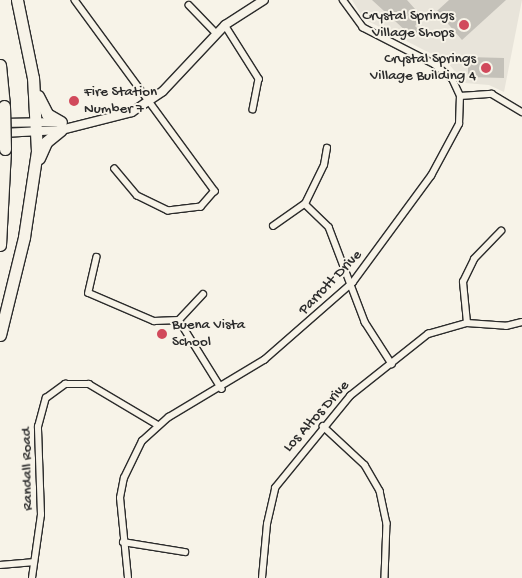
<!DOCTYPE html>
<html>
<head>
<meta charset="utf-8">
<style>
  body { margin:0 }
  #map { position:relative; width:522px; height:578px; overflow:hidden; background:#f7f3e8; font-family:"Gochi Hand",sans-serif }
  div>[style] { position:absolute }
  .built>* { inset:0; background:#e8e4da }
  .building>* { inset:0; background:#c4c1b9 }
  .roads { filter:drop-shadow(1px 0 #2b2b2b) drop-shadow(-1px 0 #2b2b2b) drop-shadow(0 1px #2b2b2b) drop-shadow(0 -1px #2b2b2b) }
  .minor>* { height:5.5px; margin:-2.75px; padding:0 2.75px; transform-origin:2.75px; border-radius:2.75px; background:#f7f3e8 }
  .tertiary>* { height:8px; margin:-4px; padding:0 4px; transform-origin:4px; border-radius:4px; background:#f7f3e8 }
  .motorway>* { height:11px; margin:-5.5px; padding:0 5.5px; transform-origin:5.5px; border-radius:5.5px; background:#f7f3e8 }
  .bridges { filter:drop-shadow(1px 0 #2b2b2b) drop-shadow(-1px 0 #2b2b2b) drop-shadow(0 1px #2b2b2b) drop-shadow(0 -1px #2b2b2b) }
  .motorway-bridge>* { height:11px; margin:-5.5px; padding:0 5.5px; transform-origin:5.5px; border-radius:5.5px; background:#f7f3e8 }
  .dots>* { width:14px; height:14px; translate:-50% -50%; box-sizing:border-box; border:2px solid #f7f3e8; border-radius:50% }
  span { translate:-50% -50%; white-space:nowrap; text-align:center; line-height:1.15; -webkit-text-stroke:4px #f7f3e8; paint-order:stroke }
  .poi-label { font-size:15px; color:#2b2b2b }
  .right { translate:-100% -50%; text-align:right }
  .left { translate:0 -50%; text-align:left }
  .street-label { font-size:15px; color:#2b2b2b }
</style>
</head>
<body>
<div id="map">
  <div class="built">
    <div style="clip-path:polygon(352px 0,522px 0,504px 92px,489px 85px,465px 83px,447px 62px,364px 19px)"></div>
  </div>
  <div class="building">
    <div style="clip-path:polygon(372px 0,407px 0,423px 18px,415px 26px,419px 30px,414px 35px,407px 32px)"></div>
    <div style="clip-path:polygon(449px 0,506px 0,462px 40px,437px 11px)"></div>
    <div style="clip-path:polygon(468px 57px,504px 58px,504px 78px,468px 77px)"></div>
  </div>
  <div class="roads">
    <div class="minor">
      <div style="left:75px;top:0;width:237px;rotate:53.8deg"></div>
      <div style="left:215px;top:191px;width:21px;rotate:131deg"></div>
      <div style="left:201px;top:207px;width:33px;rotate:173deg"></div>
      <div style="left:168px;top:211px;width:34px;rotate:-154deg"></div>
      <div style="left:137px;top:196px;width:35px;rotate:-130deg"></div>
      <div style="left:189px;top:5px;width:39px;rotate:46deg"></div>
      <div style="left:225px;top:25px;width:64px;rotate:57.8deg"></div>
      <div style="left:259px;top:79px;width:31px;rotate:101deg"></div>
      <div style="left:460px;top:96px;width:32px;rotate:-4deg"></div>
      <div style="left:492px;top:94px;width:35px;rotate:31deg"></div>
      <div style="left:305px;top:204px;width:33px;rotate:44deg"></div>
      <div style="left:329px;top:227px;width:102px;rotate:69.2deg"></div>
      <div style="left:365px;top:322px;width:50px;rotate:57.3deg"></div>
      <div style="left:273px;top:226px;width:39px;rotate:-35deg"></div>
      <div style="left:305px;top:204px;width:43px;rotate:-64deg"></div>
      <div style="left:324px;top:165px;width:17px;rotate:-80deg"></div>
      <div style="left:97px;top:257px;width:37px;rotate:103deg"></div>
      <div style="left:89px;top:293px;width:71px;rotate:23.3deg"></div>
      <div style="left:154px;top:321px;width:25px;rotate:-2deg"></div>
      <div style="left:179px;top:320px;width:35px;rotate:-47deg"></div>
      <div style="left:179px;top:320px;width:81px;rotate:58.1deg"></div>
      <div style="left:467px;top:323px;width:41px;rotate:-95.6deg"></div>
      <div style="left:463px;top:282px;width:25px;rotate:-64deg"></div>
      <div style="left:474px;top:259px;width:39px;rotate:-46deg"></div>
      <div style="left:323px;top:426px;width:57px;rotate:42.9deg"></div>
      <div style="left:365px;top:465px;width:30px;rotate:60deg"></div>
      <div style="left:380px;top:491px;width:33px;rotate:78deg"></div>
      <div style="left:387px;top:523px;width:55px;rotate:92.1deg"></div>
      <div style="left:123px;top:542px;width:63px;rotate:9.2deg"></div>
      <div style="left:0;top:565px;width:32px;rotate:-5deg"></div>
      <div style="left:32px;top:578px;width:64px;rotate:-81.9deg"></div>
      <div style="left:41px;top:515px;width:88px;rotate:-92deg"></div>
      <div style="left:38px;top:427px;width:30px;rotate:-75deg"></div>
      <div style="left:46px;top:398px;width:24px;rotate:-36deg"></div>
      <div style="left:65px;top:384px;width:24px"></div>
      <div style="left:89px;top:384px;width:80px;rotate:30.7deg"></div>
      <div style="left:128px;top:578px;width:80px;rotate:-95.7deg"></div>
      <div style="left:120px;top:498px;width:20px;rotate:-79deg"></div>
      <div style="left:124px;top:478px;width:41px;rotate:-64.1deg"></div>
      <div style="left:142px;top:441px;width:36px;rotate:-42deg"></div>
      <div style="left:169px;top:417px;width:111px;rotate:-31deg"></div>
      <div style="left:264px;top:360px;width:118px;rotate:-41.2deg"></div>
      <div style="left:353px;top:282px;width:132px;rotate:-53.7deg"></div>
      <div style="left:431px;top:176px;width:59px;rotate:-61.7deg"></div>
      <div style="left:459px;top:124px;width:28px;rotate:-88deg"></div>
      <div style="left:460px;top:96px;width:19px;rotate:-115deg"></div>
      <div style="left:452px;top:79px;width:22px;rotate:-141deg"></div>
      <div style="left:435px;top:65px;width:81px;rotate:-152.8deg"></div>
      <div style="left:363px;top:28px;width:34px;rotate:-126deg"></div>
      <div style="left:262px;top:578px;width:54px;rotate:-84.7deg"></div>
      <div style="left:267px;top:524px;width:37px;rotate:-77deg"></div>
      <div style="left:275px;top:488px;width:119px;rotate:-50.8deg"></div>
      <div style="left:350px;top:396px;width:100px;rotate:-38.5deg"></div>
      <div style="left:428px;top:334px;width:41px;rotate:-15.8deg"></div>
      <div style="left:467px;top:323px;width:39px;rotate:4deg"></div>
      <div style="left:506px;top:326px;width:16px;rotate:-14deg"></div>
    </div>
    <div class="tertiary">
      <div style="left:1px;top:123px;width:59px;rotate:-1deg"></div>
      <div style="left:2px;top:133px;width:59px;rotate:-2.9deg"></div>
      <div style="left:61px;top:130px;width:73px;rotate:-14.2deg"></div>
      <div style="left:132px;top:112px;width:37px;rotate:-34deg"></div>
      <div style="left:163px;top:91px;width:91px;rotate:-46.8deg"></div>
      <div style="left:225px;top:25px;width:46px;rotate:-32.7deg"></div>
    </div>
    <div class="motorway">
      <div style="left:0;top:65px;width:41px;rotate:84.4deg"></div>
      <div style="left:38px;top:96px;width:20px;rotate:63deg"></div>
      <div style="left:47px;top:114px;width:16px;rotate:30deg"></div>
      <div style="left:39px;top:158px;width:17px;rotate:-66deg"></div>
      <div style="left:46px;top:142px;width:19px;rotate:-39deg"></div>
      <div style="left:0;top:245px;width:96px;rotate:-87deg"></div>
      <div style="left:0;top:335px;width:101px;rotate:-76.2deg"></div>
      <div style="left:24px;top:237px;width:87px;rotate:-81.4deg"></div>
      <div style="left:37px;top:151px;width:73px;rotate:-93.1deg"></div>
      <div style="left:33px;top:78px;width:80px;rotate:-101.6deg"></div>
    </div>
  </div>
  <div class="bridges">
    <div class="motorway-bridge">
      <div style="left:4px;top:106px;width:43px;rotate:88.7deg"></div>
    </div>
  </div>
  <div class="dots">
    <div style="left:464px;top:25px;background:#d1495b"></div>
    <div style="left:486px;top:68px;background:#d1495b"></div>
    <div style="left:74px;top:101px;background:#d1495b"></div>
    <div style="left:162px;top:334px;background:#d1495b"></div>
  </div>
  <div class="poi-label">
    <span class="right" style="left:454px;top:25px">Crystal Springs<br>Village Shops</span>
    <span class="right" style="left:476px;top:68px">Crystal Springs<br>Village Building 4</span>
    <span class="left" style="left:84px;top:101px">Fire Station<br>Number 7</span>
    <span class="left" style="left:172px;top:334px">Buena Vista<br>School</span>
  </div>
  <div class="street-label">
    <span style="left:331px;top:283px;rotate:-46deg">Parrott Drive</span>
    <span style="left:317px;top:417px;rotate:-48deg">Los Altos Drive</span>
    <span style="left:28px;top:469px;rotate:-91deg">Randall Road</span>
  </div>
</div>
</body>
</html>
